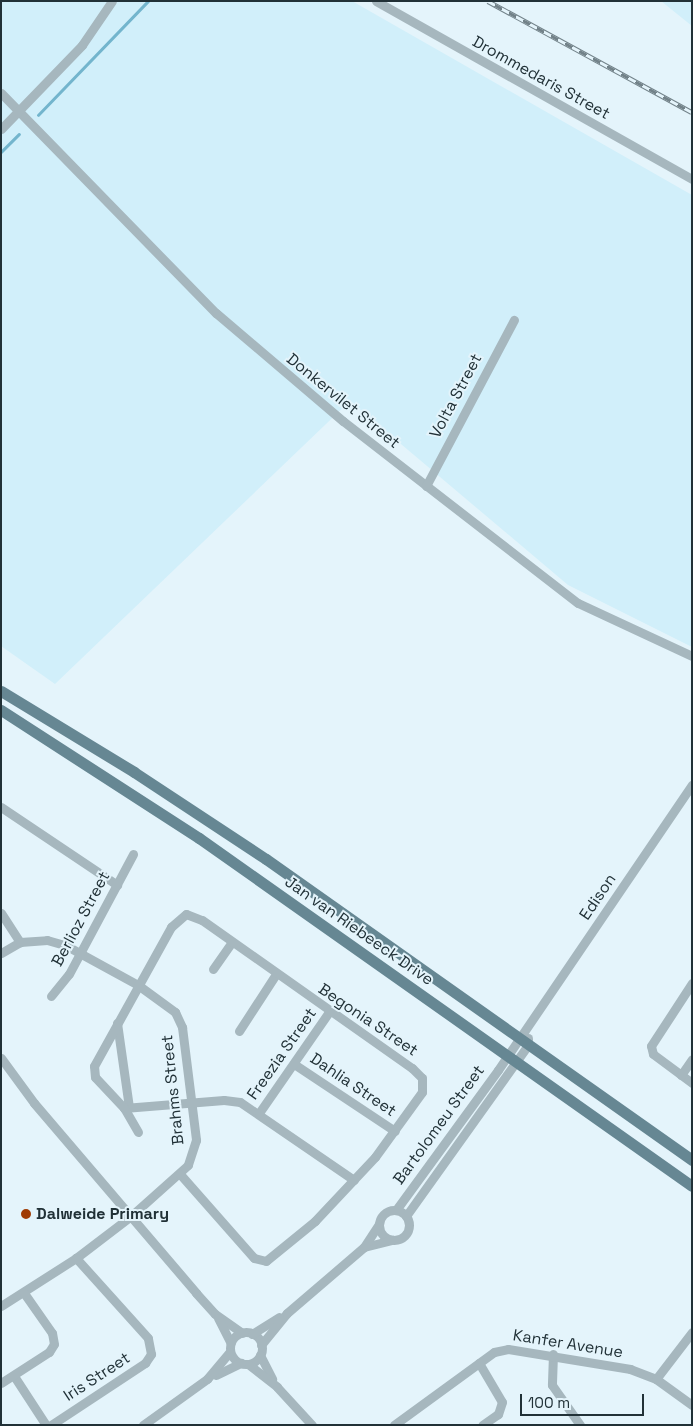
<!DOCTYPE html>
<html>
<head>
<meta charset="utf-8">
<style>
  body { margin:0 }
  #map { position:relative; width:693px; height:1426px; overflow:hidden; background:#e4f4fb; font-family:"Space Grotesk",sans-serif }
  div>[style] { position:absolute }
  .built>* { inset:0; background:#d1effa }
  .stream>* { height:2.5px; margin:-1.25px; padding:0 1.25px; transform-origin:1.25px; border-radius:1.25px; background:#73b5cd }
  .minor>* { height:9px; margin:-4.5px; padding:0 4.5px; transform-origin:4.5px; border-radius:4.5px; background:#a6b7be }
  .minor>.ring { margin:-4.5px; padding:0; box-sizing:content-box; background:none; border:9px solid #a6b7be; border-radius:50% }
  .major>* { height:11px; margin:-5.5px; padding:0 5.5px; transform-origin:5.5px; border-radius:5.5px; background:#668793 }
  .rail>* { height:4.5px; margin-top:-2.25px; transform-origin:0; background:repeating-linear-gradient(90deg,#e4f4fb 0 8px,#728289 0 16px); box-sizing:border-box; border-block:1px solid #728289 }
  .dots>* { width:14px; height:14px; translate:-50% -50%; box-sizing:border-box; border:2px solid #e4f4fb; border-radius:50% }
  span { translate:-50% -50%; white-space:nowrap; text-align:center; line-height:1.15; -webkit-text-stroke:4px #e4f4fb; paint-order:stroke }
  .street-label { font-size:16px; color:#213137 }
  .poi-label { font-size:16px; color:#213137; font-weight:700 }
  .left { translate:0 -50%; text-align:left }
  .frame { position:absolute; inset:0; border:2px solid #213137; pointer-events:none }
  .scale { position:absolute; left:520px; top:1394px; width:124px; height:22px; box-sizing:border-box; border:2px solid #213137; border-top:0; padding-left:6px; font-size:15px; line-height:18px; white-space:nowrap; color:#213137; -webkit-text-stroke:4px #e4f4fb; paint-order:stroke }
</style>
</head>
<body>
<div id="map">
  <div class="built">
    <div style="clip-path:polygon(1px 1px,352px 1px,692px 195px,692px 647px,568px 585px,350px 401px,55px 684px,1px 646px)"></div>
    <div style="clip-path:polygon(661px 1px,692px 1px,692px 26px)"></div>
  </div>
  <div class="stream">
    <div style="left:38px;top:115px;width:158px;rotate:-46deg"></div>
    <div style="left:1px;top:152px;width:25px;rotate:-45deg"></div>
  </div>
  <div class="minor">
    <div style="left:376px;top:1px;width:363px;rotate:29.4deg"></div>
    <div style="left:1px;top:93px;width:308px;rotate:45.7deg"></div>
    <div style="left:216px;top:313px;width:167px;rotate:40.4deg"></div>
    <div style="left:343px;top:421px;width:297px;rotate:37.8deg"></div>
    <div style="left:578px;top:603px;width:126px;rotate:24.9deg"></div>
    <div style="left:1px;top:129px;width:117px;rotate:-46deg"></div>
    <div style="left:82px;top:45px;width:53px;rotate:-55.7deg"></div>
    <div style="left:426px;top:486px;width:188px;rotate:-62.1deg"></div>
    <div style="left:1px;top:807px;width:140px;rotate:33.9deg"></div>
    <div style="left:1px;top:913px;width:35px;rotate:57deg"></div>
    <div style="left:1px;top:953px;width:22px;rotate:-30deg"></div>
    <div style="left:20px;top:942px;width:27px;rotate:-4deg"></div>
    <div style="left:47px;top:940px;width:19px;rotate:16deg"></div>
    <div style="left:65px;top:945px;width:83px;rotate:28.7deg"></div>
    <div style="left:138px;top:985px;width:46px;rotate:36.1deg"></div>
    <div style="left:175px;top:1012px;width:17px;rotate:65deg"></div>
    <div style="left:182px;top:1027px;width:114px;rotate:82.9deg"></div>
    <div style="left:196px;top:1140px;width:26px;rotate:108deg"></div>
    <div style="left:188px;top:1165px;width:76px;rotate:138.2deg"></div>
    <div style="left:131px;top:1216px;width:69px;rotate:142.6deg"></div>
    <div style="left:76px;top:1258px;width:89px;rotate:147.4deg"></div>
    <div style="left:213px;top:969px;width:33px;rotate:-55deg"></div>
    <div style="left:692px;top:983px;width:75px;rotate:123.1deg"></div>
    <div style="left:651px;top:1046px;width:8px;rotate:76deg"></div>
    <div style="left:653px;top:1054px;width:49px;rotate:36.6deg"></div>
    <div style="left:51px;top:996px;width:28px;rotate:-51deg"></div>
    <div style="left:69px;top:974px;width:136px;rotate:-61.9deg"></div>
    <div style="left:117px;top:1023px;width:85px;rotate:81.9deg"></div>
    <div style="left:239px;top:1031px;width:68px;rotate:-57deg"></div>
    <div style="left:1px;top:1058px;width:56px;rotate:53.7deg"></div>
    <div style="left:34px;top:1103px;width:250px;rotate:49.5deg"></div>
    <div style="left:196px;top:1293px;width:28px;rotate:48deg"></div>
    <div style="left:215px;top:1314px;width:33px;rotate:35deg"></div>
    <div style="left:294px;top:1064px;width:121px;rotate:33.6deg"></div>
    <div style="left:681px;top:1075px;width:19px;rotate:-55deg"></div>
    <div style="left:124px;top:1108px;width:100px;rotate:-4.6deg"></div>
    <div style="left:224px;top:1100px;width:16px;rotate:7deg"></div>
    <div style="left:240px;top:1102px;width:138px;rotate:34.4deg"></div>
    <div style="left:259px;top:1113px;width:123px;rotate:-55.3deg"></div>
    <div style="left:138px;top:1132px;width:28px;rotate:-120deg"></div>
    <div style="left:124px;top:1108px;width:42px;rotate:-133.1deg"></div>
    <div style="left:95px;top:1077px;width:11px;rotate:-95deg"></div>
    <div style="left:94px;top:1066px;width:159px;rotate:-61deg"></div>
    <div style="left:171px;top:927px;width:20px;rotate:-41deg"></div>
    <div style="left:186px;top:914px;width:17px;rotate:21deg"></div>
    <div style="left:202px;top:920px;width:257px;rotate:35.2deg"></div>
    <div style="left:412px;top:1068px;width:14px;rotate:45deg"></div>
    <div style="left:422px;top:1078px;width:14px;rotate:90deg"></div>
    <div style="left:422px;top:1092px;width:80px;rotate:125.9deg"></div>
    <div style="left:375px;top:1157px;width:88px;rotate:133.2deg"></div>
    <div style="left:315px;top:1221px;width:63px;rotate:140.8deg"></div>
    <div style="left:266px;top:1261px;width:12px;rotate:-166deg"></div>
    <div style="left:254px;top:1258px;width:112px;rotate:-131.4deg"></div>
    <div style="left:396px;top:1210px;width:173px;rotate:-53.9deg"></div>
    <div style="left:498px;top:1070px;width:345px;rotate:-55.8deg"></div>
    <div class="ring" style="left:379px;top:1210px;width:21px;height:21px"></div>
    <div style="left:406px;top:1216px;width:210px;rotate:-54.5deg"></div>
    <div style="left:528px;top:1045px;width:7px;rotate:-90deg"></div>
    <div style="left:364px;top:1247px;width:30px;rotate:-14deg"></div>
    <div style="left:218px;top:1318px;width:28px;rotate:63deg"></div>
    <div class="ring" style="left:230px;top:1332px;width:23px;height:23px"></div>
    <div style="left:252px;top:1334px;width:32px;rotate:-32deg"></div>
    <div style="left:261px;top:1345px;width:41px;rotate:-50.9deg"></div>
    <div style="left:287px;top:1313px;width:101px;rotate:-40.6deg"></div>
    <div style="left:364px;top:1247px;width:27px;rotate:-57deg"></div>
    <div style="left:553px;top:1354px;width:31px;rotate:92deg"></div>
    <div style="left:552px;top:1385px;width:49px;rotate:55deg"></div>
    <div style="left:260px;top:1355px;width:27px;rotate:63deg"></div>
    <div style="left:479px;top:1363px;width:45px;rotate:59.5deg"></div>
    <div style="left:502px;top:1402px;width:13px;rotate:108deg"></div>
    <div style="left:498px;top:1414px;width:19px;rotate:145deg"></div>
    <div style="left:248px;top:1364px;width:37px;rotate:38deg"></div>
    <div style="left:277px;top:1387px;width:52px;rotate:47.4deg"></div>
    <div style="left:216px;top:1375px;width:28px;rotate:-26deg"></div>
    <div style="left:14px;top:1376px;width:59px;rotate:56.9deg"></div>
    <div style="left:656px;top:1379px;width:59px;rotate:-52.5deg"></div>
    <div style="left:1px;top:1383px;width:57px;rotate:-32.9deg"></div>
    <div style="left:49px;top:1352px;width:9px;rotate:-58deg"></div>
    <div style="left:54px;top:1344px;width:11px;rotate:-100deg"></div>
    <div style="left:52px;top:1333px;width:49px;rotate:-125deg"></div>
    <div style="left:51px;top:1425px;width:113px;rotate:-33.4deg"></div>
    <div style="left:145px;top:1363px;width:11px;rotate:-56deg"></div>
    <div style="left:151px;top:1354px;width:16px;rotate:-101deg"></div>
    <div style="left:148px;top:1338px;width:108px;rotate:-132deg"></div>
    <div style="left:143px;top:1425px;width:79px;rotate:-35.7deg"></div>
    <div style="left:207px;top:1379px;width:35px;rotate:-50deg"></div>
    <div style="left:394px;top:1425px;width:124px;rotate:-36.1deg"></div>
    <div style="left:494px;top:1352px;width:14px;rotate:-12deg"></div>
    <div style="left:508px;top:1349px;width:124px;rotate:9.3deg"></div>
    <div style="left:630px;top:1369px;width:28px;rotate:21deg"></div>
    <div style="left:656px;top:1379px;width:44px;rotate:35.8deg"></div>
  </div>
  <div class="major">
    <div style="left:1px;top:691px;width:156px;rotate:31.3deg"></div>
    <div style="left:134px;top:772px;width:158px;rotate:33.4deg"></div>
    <div style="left:266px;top:859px;width:522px;rotate:35.24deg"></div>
    <div style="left:1px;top:710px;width:236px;rotate:32.9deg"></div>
    <div style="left:199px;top:838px;width:603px;rotate:35.22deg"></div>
  </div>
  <div class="rail">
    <div style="left:488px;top:1px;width:232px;rotate:28.6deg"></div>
  </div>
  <div class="dots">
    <div style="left:26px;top:1214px;background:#9f3b04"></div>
  </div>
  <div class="street-label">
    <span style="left:541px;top:78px;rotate:29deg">Drommedaris Street</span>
    <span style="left:456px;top:396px;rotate:-62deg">Volta Street</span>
    <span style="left:343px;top:401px;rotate:39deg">Donkervilet Street</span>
    <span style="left:598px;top:897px;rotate:-56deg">Edison</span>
    <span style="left:81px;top:919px;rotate:-62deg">Berlioz Street</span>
    <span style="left:359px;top:931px;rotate:35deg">Jan van Riebeeck Drive</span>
    <span style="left:368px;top:1020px;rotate:34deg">Begonia Street</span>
    <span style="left:282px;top:1054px;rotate:-55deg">Freezia Street</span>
    <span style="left:353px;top:1085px;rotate:34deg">Dahlia Street</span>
    <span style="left:173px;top:1090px;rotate:-96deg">Brahms Street</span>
    <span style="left:439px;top:1125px;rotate:-54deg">Bartolomeu Street</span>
    <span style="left:568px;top:1344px;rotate:9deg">Kanfer Avenue</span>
    <span style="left:97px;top:1377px;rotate:-33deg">Iris Street</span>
  </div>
  <div class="poi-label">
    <span class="left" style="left:36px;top:1214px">Dalweide Primary</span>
  </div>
  <div class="frame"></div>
  <div class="scale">100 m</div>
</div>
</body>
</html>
